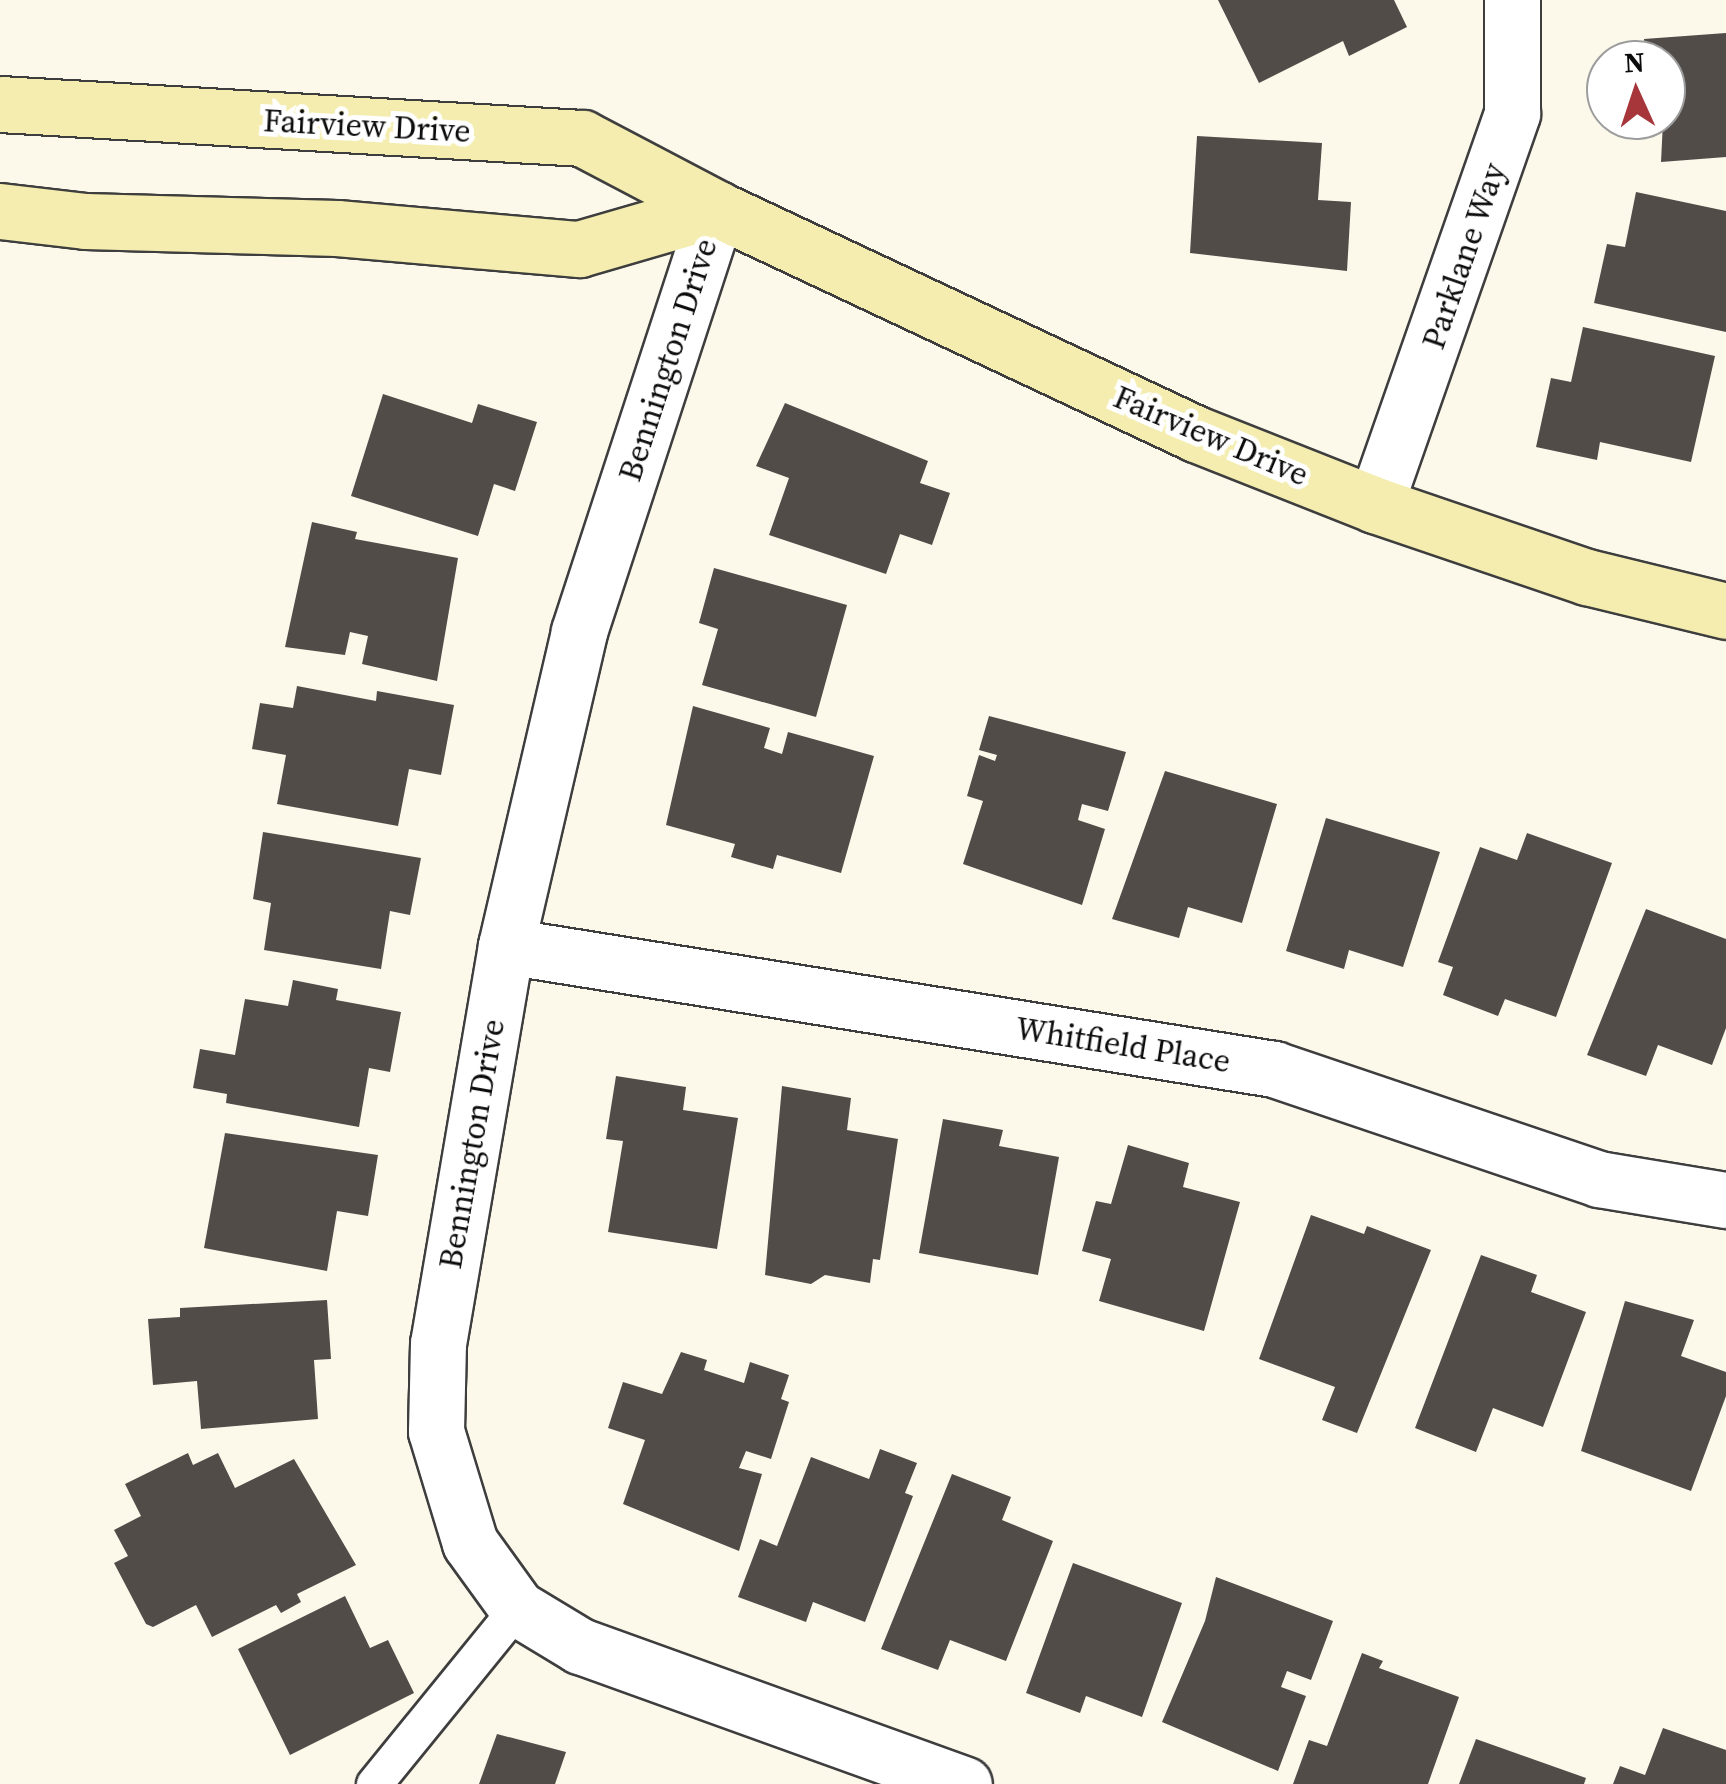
<!DOCTYPE html>
<html>
<head>
<meta charset="utf-8">
<style>
  body { margin:0 }
  #map { position:relative; width:1726px; height:1784px; overflow:hidden; background:#fcf9eb; font-family:"Source Serif 4",serif }
  div>[style] { position:absolute }
  .building>* { inset:0; background:#524c49 }
  .roads { filter:drop-shadow(2px 0 #3e3e3e) drop-shadow(-2px 0 #3e3e3e) drop-shadow(0 2px #3e3e3e) drop-shadow(0 -2px #3e3e3e) }
  .lane>* { height:35px; margin:-17.5px; padding:0 17.5px; transform-origin:17.5px; border-radius:17.5px; background:#fff }
  .street>* { height:55px; margin:-27.5px; padding:0 27.5px; transform-origin:27.5px; border-radius:27.5px; background:#fff }
  .secondary>* { height:55px; margin:-27.5px; padding:0 27.5px; transform-origin:27.5px; border-radius:27.5px; background:#f4edaf }
  span { translate:-50% -50%; white-space:nowrap; text-align:center; line-height:1.15; -webkit-text-stroke:10px #fff; paint-order:stroke }
  .street-label { font-size:32px; color:#0b0b0b }
  .north { position:absolute; left:1586px; top:40px; width:100px; height:100px; box-sizing:border-box; background:#fff; border:2px solid #9d9d9d; border-radius:50%; rotate:357deg; font-size:28px; font-weight:700; line-height:40px; text-align:center; color:#0b0b0b }
  .north::after { content:''; display:block; margin:auto; width:35px; height:45px; background:#a7363a; clip-path:polygon(50% 0,100% 100%,50% 72%,0 100%) }
</style>
</head>
<body>
<div id="map">
  <div class="building">
    <div style="clip-path:polygon(1218px 0,1394px 0,1407px 27px,1349px 56px,1343px 41px,1259px 83px)"></div>
    <div style="clip-path:polygon(1726px 33px,1726px 157px,1661px 162px,1666px 60px,1646px 60px,1644px 39px)"></div>
    <div style="clip-path:polygon(1197px 136px,1322px 143px,1318px 200px,1351px 202px,1347px 271px,1190px 253px)"></div>
    <div style="clip-path:polygon(1636px 192px,1726px 211px,1726px 332px,1594px 303px,1607px 244px,1625px 247px)"></div>
    <div style="clip-path:polygon(1583px 327px,1715px 356px,1691px 462px,1600px 442px,1597px 460px,1536px 447px,1551px 378px,1571px 382px)"></div>
    <div style="clip-path:polygon(383px 394px,472px 423px,478px 404px,537px 422px,515px 491px,494px 484px,478px 536px,351px 496px)"></div>
    <div style="clip-path:polygon(785px 403px,928px 461px,920px 483px,950px 493px,932px 545px,900px 534px,886px 574px,769px 535px,789px 478px,756px 466px)"></div>
    <div style="clip-path:polygon(312px 522px,357px 532px,355px 539px,458px 558px,437px 681px,362px 664px,368px 636px,350px 632px,345px 655px,285px 647px)"></div>
    <div style="clip-path:polygon(714px 568px,847px 605px,816px 717px,702px 685px,718px 629px,699px 623px)"></div>
    <div style="clip-path:polygon(297px 686px,376px 701px,377px 691px,454px 705px,441px 775px,409px 769px,398px 826px,277px 804px,286px 755px,252px 749px,260px 703px,293px 708px)"></div>
    <div style="clip-path:polygon(693px 706px,770px 728px,764px 748px,782px 754px,788px 732px,874px 756px,841px 873px,777px 855px,773px 869px,731px 857px,735px 844px,666px 825px)"></div>
    <div style="clip-path:polygon(989px 716px,1126px 752px,1108px 811px,1082px 804px,1078px 820px,1105px 829px,1082px 905px,963px 864px,983px 801px,967px 796px,979px 755px,995px 761px,997px 755px,979px 750px)"></div>
    <div style="clip-path:polygon(1165px 771px,1277px 804px,1242px 923px,1188px 907px,1179px 938px,1112px 919px)"></div>
    <div style="clip-path:polygon(1326px 818px,1440px 852px,1403px 967px,1349px 950px,1344px 969px,1286px 951px)"></div>
    <div style="clip-path:polygon(263px 832px,421px 858px,410px 915px,390px 911px,381px 969px,264px 950px,271px 903px,253px 899px)"></div>
    <div style="clip-path:polygon(1527px 833px,1612px 863px,1556px 1017px,1505px 999px,1498px 1016px,1443px 995px,1453px 967px,1438px 962px,1480px 847px,1517px 860px)"></div>
    <div style="clip-path:polygon(1646px 909px,1726px 939px,1726px 1028px,1712px 1065px,1658px 1045px,1646px 1076px,1587px 1055px)"></div>
    <div style="clip-path:polygon(293px 980px,338px 989px,336px 1000px,401px 1012px,390px 1072px,369px 1068px,359px 1127px,226px 1103px,227px 1094px,193px 1088px,200px 1049px,235px 1055px,245px 999px,288px 1006px)"></div>
    <div style="clip-path:polygon(616px 1076px,686px 1087px,683px 1110px,738px 1118px,717px 1249px,608px 1232px,623px 1141px,606px 1139px)"></div>
    <div style="clip-path:polygon(782px 1086px,851px 1098px,847px 1130px,898px 1139px,880px 1260px,873px 1259px,870px 1283px,825px 1275px,811px 1284px,765px 1275px)"></div>
    <div style="clip-path:polygon(943px 1119px,1003px 1130px,999px 1146px,1059px 1157px,1038px 1275px,919px 1253px)"></div>
    <div style="clip-path:polygon(225px 1133px,378px 1155px,368px 1216px,337px 1211px,327px 1271px,204px 1248px)"></div>
    <div style="clip-path:polygon(1128px 1145px,1189px 1163px,1183px 1187px,1240px 1202px,1204px 1331px,1099px 1301px,1111px 1259px,1082px 1251px,1096px 1201px,1111px 1204px)"></div>
    <div style="clip-path:polygon(1311px 1215px,1364px 1234px,1367px 1226px,1431px 1250px,1357px 1433px,1322px 1420px,1335px 1387px,1259px 1359px)"></div>
    <div style="clip-path:polygon(1481px 1255px,1537px 1275px,1531px 1292px,1586px 1312px,1543px 1427px,1493px 1408px,1476px 1452px,1415px 1428px)"></div>
    <div style="clip-path:polygon(327px 1300px,331px 1359px,314px 1360px,318px 1419px,201px 1429px,197px 1381px,153px 1385px,148px 1319px,180px 1317px,180px 1308px)"></div>
    <div style="clip-path:polygon(1625px 1301px,1694px 1320px,1681px 1356px,1726px 1372px,1726px 1396px,1691px 1491px,1581px 1451px)"></div>
    <div style="clip-path:polygon(681px 1352px,707px 1360px,704px 1370px,744px 1383px,750px 1362px,789px 1375px,781px 1399px,789px 1402px,771px 1459px,746px 1451px,739px 1468px,762px 1474px,739px 1551px,623px 1504px,645px 1440px,608px 1428px,623px 1382px,662px 1394px)"></div>
    <div style="clip-path:polygon(880px 1449px,917px 1463px,905px 1493px,913px 1496px,865px 1622px,813px 1602px,806px 1622px,738px 1597px,760px 1539px,777px 1546px,811px 1457px,869px 1479px)"></div>
    <div style="clip-path:polygon(188px 1453px,193px 1465px,218px 1453px,235px 1488px,294px 1459px,356px 1565px,297px 1594px,301px 1602px,281px 1613px,276px 1605px,212px 1637px,196px 1605px,153px 1627px,146px 1624px,114px 1563px,128px 1556px,114px 1530px,141px 1516px,125px 1484px)"></div>
    <div style="clip-path:polygon(952px 1474px,1011px 1497px,1002px 1520px,1053px 1541px,1006px 1661px,950px 1640px,938px 1670px,881px 1649px)"></div>
    <div style="clip-path:polygon(1073px 1563px,1182px 1603px,1142px 1717px,1086px 1696px,1080px 1713px,1026px 1693px)"></div>
    <div style="clip-path:polygon(1216px 1577px,1333px 1621px,1311px 1680px,1287px 1671px,1281px 1687px,1306px 1696px,1278px 1771px,1162px 1722px,1205px 1621px)"></div>
    <div style="clip-path:polygon(345px 1596px,370px 1648px,388px 1640px,414px 1693px,290px 1755px,238px 1649px)"></div>
    <div style="clip-path:polygon(1362px 1653px,1383px 1661px,1379px 1668px,1459px 1697px,1428px 1784px,1293px 1784px,1309px 1740px,1327px 1746px)"></div>
    <div style="clip-path:polygon(1663px 1728px,1726px 1750px,1726px 1784px,1613px 1784px,1620px 1766px,1645px 1775px)"></div>
    <div style="clip-path:polygon(497px 1734px,566px 1752px,555px 1784px,479px 1784px)"></div>
    <div style="clip-path:polygon(1476px 1739px,1586px 1778px,1584px 1784px,1459px 1784px)"></div>
  </div>
  <div class="roads">
    <div class="lane">
      <div style="left:374px;top:1784px;width:227px;rotate:-50.9deg"></div>
    </div>
    <div class="street">
      <div style="left:717px;top:209px;width:445px;rotate:108.1deg"></div>
      <div style="left:579px;top:632px;width:322px;rotate:103.1deg"></div>
      <div style="left:506px;top:946px;width:403px;rotate:99.7deg"></div>
      <div style="left:438px;top:1343px;width:88px;rotate:91.3deg"></div>
      <div style="left:436px;top:1431px;width:117px;rotate:73.1deg"></div>
      <div style="left:470px;top:1543px;width:80px;rotate:54.1deg"></div>
      <div style="left:517px;top:1608px;width:74px;rotate:31.1deg"></div>
      <div style="left:580px;top:1646px;width:408px;rotate:19.8deg"></div>
      <div style="left:1375px;top:505px;width:415px;rotate:-70.7deg"></div>
      <div style="left:1512px;top:113px;width:113px;rotate:-90deg"></div>
      <div style="left:506px;top:946px;width:778px;rotate:9.1deg"></div>
      <div style="left:1274px;top:1069px;width:343px;rotate:18.7deg"></div>
      <div style="left:1599px;top:1179px;width:129px;rotate:9.4deg"></div>
    </div>
    <div class="secondary">
      <div style="left:0;top:104px;width:583px;rotate:3.34deg"></div>
      <div style="left:582px;top:138px;width:153px;rotate:27.7deg"></div>
      <div style="left:717px;top:209px;width:529px;rotate:25.16deg"></div>
      <div style="left:1196px;top:434px;width:193px;rotate:21.6deg"></div>
      <div style="left:1375px;top:505px;width:224px;rotate:18.8deg"></div>
      <div style="left:1587px;top:577px;width:143px;rotate:13.7deg"></div>
      <div style="left:0;top:211px;width:86px;rotate:6.7deg"></div>
      <div style="left:85px;top:221px;width:252px;rotate:1.6deg"></div>
      <div style="left:337px;top:228px;width:243px;rotate:5deg"></div>
      <div style="left:579px;top:249px;width:144px;rotate:-16.2deg"></div>
    </div>
  </div>
  <div class="street-label">
    <span style="left:367px;top:126px;rotate:3deg">Fairview Drive</span>
    <span style="left:1464px;top:256px;rotate:-71deg">Parklane Way</span>
    <span style="left:668px;top:360px;rotate:-72deg">Bennington Drive</span>
    <span style="left:1211px;top:436px;rotate:23deg">Fairview Drive</span>
    <span style="left:1123px;top:1045px;rotate:9deg">Whitfield Place</span>
    <span style="left:472px;top:1144px;rotate:-80deg">Bennington Drive</span>
  </div>
  <div class="north">N</div>
</div>
</body>
</html>
